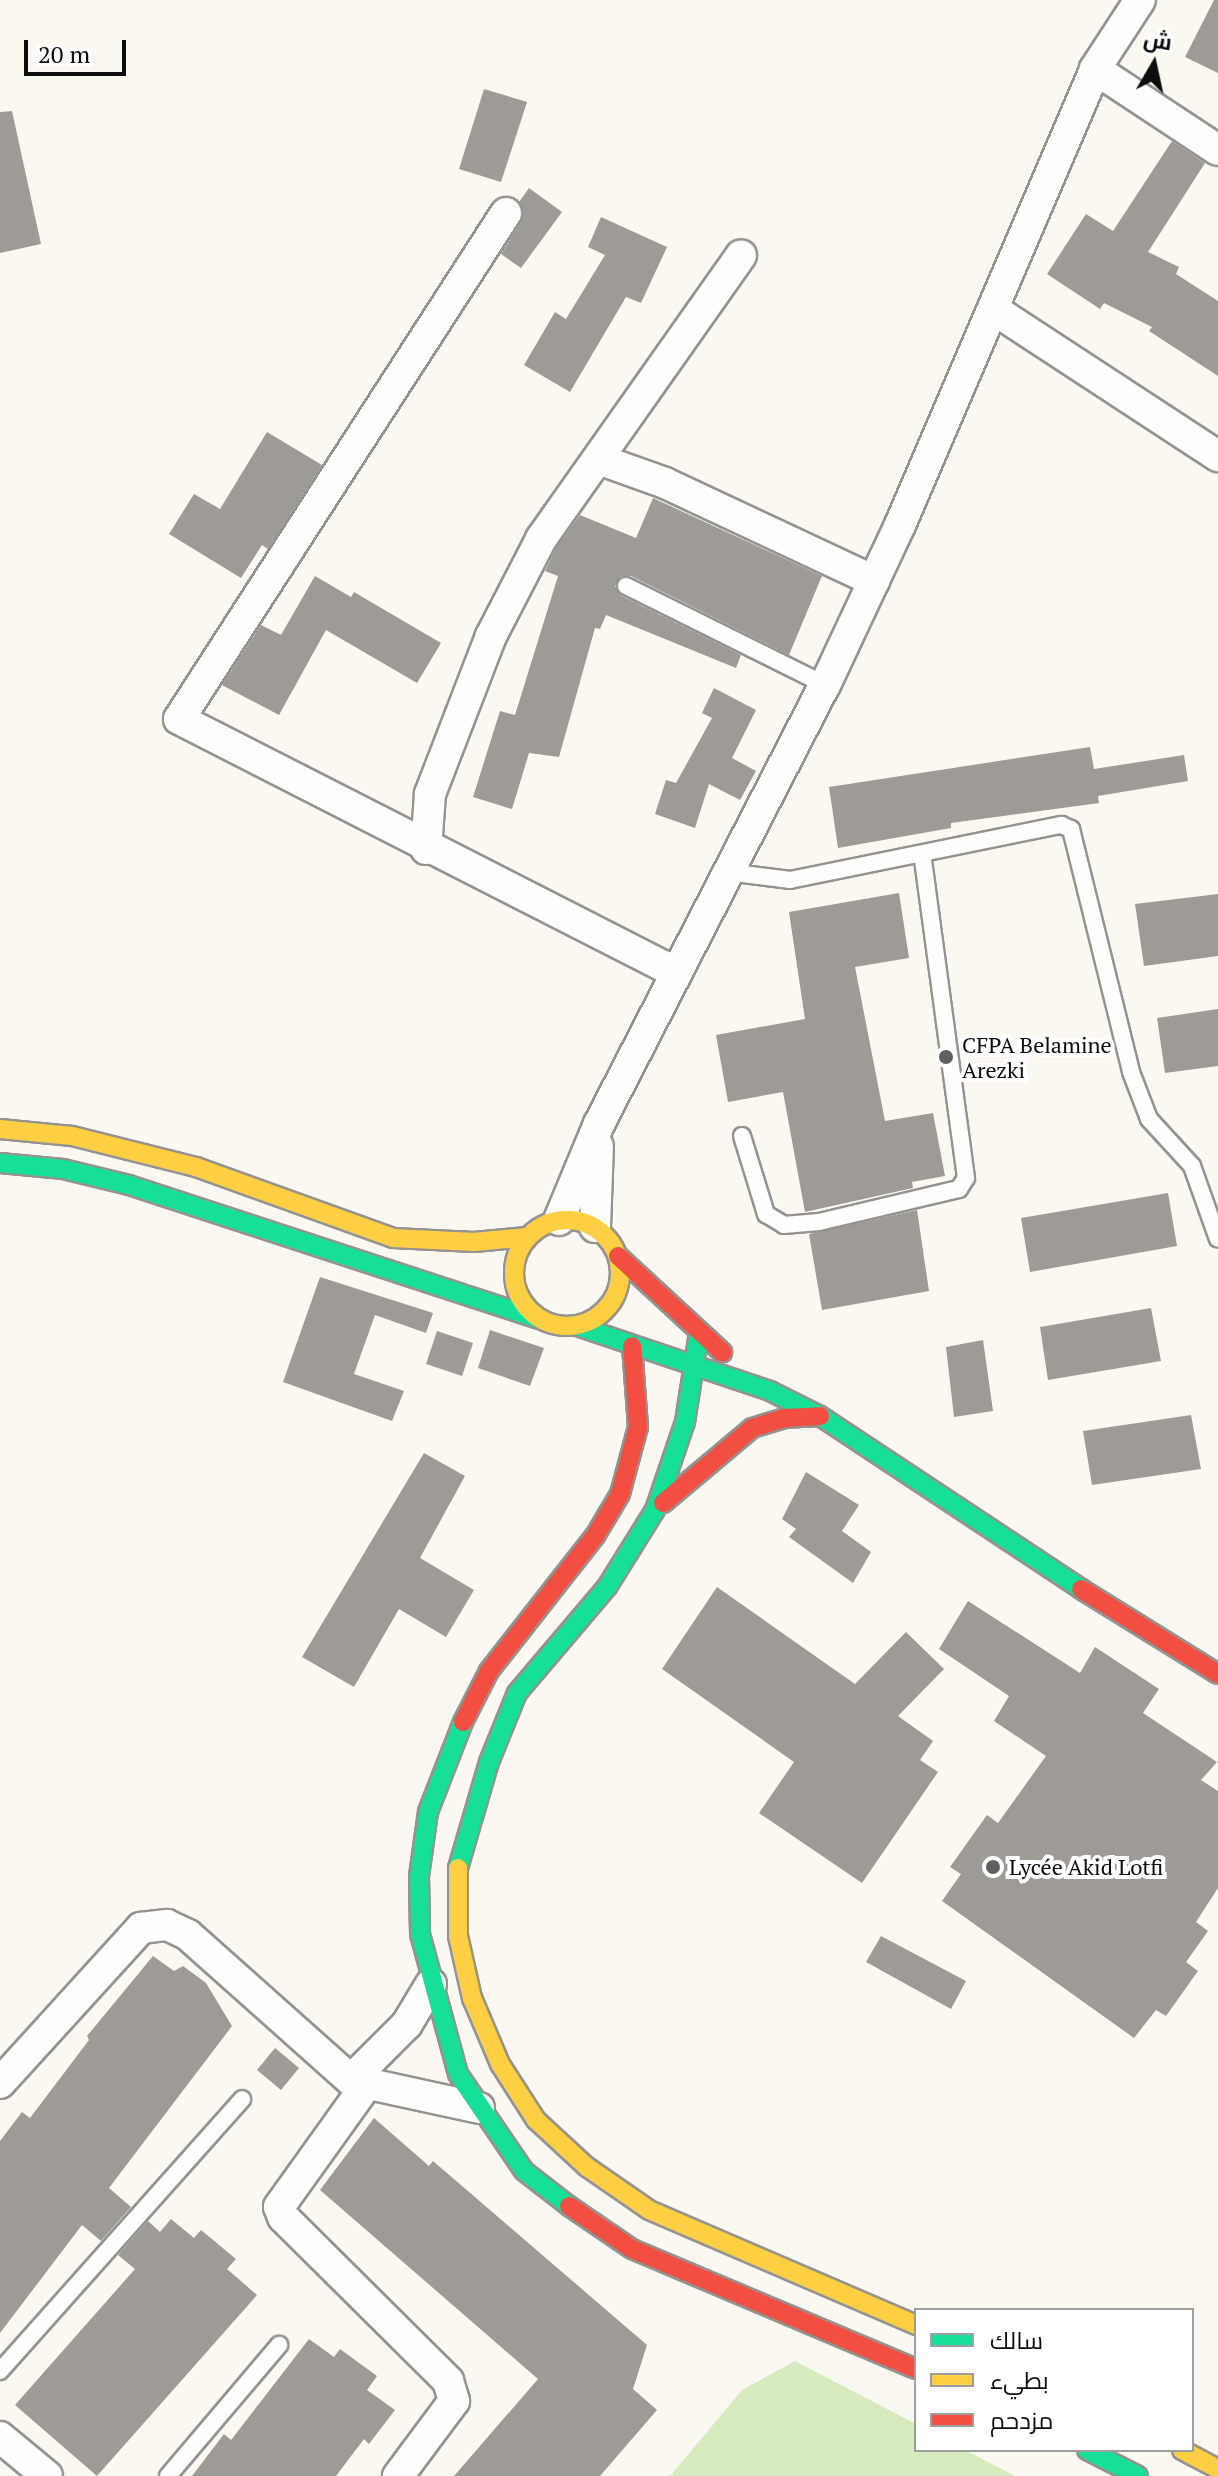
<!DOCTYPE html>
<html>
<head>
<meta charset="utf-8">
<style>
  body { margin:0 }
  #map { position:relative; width:1218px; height:2476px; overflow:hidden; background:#fbf8f1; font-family:"PT Serif",Cairo,serif }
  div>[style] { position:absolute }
  .forest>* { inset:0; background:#d7eabd }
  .building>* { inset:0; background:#9e9b97 }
  .roads { filter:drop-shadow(2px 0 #949390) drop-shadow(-2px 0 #949390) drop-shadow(0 2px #949390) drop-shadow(0 -2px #949390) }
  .lane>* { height:16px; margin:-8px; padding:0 8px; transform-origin:8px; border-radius:8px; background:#fefefd }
  .street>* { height:30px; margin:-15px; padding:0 15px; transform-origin:15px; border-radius:15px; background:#fefefd }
  .fast>* { height:18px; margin:-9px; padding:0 9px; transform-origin:9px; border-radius:9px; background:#16e098 }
  .slow>* { height:18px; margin:-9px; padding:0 9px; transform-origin:9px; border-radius:9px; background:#ffcf43 }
  .slow>.ring { margin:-9px; padding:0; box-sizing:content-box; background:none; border:18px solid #ffcf43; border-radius:50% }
  .jam>* { height:18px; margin:-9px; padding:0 9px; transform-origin:9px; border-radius:9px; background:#f24e42 }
  .dots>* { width:22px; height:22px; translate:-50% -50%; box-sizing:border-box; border:4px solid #fff; border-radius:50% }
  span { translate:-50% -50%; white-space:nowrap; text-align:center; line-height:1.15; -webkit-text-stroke:8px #fff; paint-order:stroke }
  .poi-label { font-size:22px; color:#0d0d0d }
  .left { translate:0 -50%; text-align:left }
  .legend { position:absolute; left:914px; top:2308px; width:280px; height:144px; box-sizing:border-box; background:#fff; border:2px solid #9e9e9e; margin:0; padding:10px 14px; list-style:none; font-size:24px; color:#0d0d0d }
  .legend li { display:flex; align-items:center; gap:16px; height:40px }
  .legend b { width:40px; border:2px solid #9e9e9e }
  .north { position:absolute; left:1114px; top:24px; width:80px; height:80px; -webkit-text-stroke:6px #fff; paint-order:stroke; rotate:9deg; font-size:22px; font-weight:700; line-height:32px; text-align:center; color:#0d0d0d }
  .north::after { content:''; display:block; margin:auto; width:28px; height:36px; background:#0d0d0d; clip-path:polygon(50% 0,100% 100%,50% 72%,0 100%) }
  .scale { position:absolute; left:24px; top:40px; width:102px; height:36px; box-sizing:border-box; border:4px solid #0d0d0d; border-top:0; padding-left:10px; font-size:24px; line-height:28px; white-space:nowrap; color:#0d0d0d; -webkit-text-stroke:6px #fff; paint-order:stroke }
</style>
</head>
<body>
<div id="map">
  <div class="forest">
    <div style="clip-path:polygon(795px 2361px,916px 2424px,916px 2450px,965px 2450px,1015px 2476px,670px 2476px,742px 2390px)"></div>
  </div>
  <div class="building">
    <div style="clip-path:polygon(1214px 0,1218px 0,1218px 73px,1185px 57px)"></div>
    <div style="clip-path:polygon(484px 89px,527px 102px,501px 182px,459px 169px)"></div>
    <div style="clip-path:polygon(12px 111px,41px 244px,0 253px,0 112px)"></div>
    <div style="clip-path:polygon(1172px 141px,1205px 163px,1148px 252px,1179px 267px,1176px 274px,1218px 301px,1218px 376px,1149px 331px,1152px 327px,1104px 303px,1100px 309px,1047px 274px,1086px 214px,1113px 231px)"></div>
    <div style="clip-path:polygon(529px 188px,562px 212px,521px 268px,501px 254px,521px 222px,519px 202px)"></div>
    <div style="clip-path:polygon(601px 217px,667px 247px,641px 303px,626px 297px,570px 392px,524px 365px,555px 312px,566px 319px,605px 255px,588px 247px)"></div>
    <div style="clip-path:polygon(267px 432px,322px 465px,268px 549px,262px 545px,241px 578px,169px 534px,194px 494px,220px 509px)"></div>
    <div style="clip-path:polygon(653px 498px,822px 576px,789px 655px,631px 576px,621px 576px,615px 586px,620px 595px,741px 655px,736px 668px,606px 615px,600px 629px,595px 628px,559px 757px,529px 753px,512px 809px,473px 797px,500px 711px,515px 715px,558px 576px,545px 571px,556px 548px,580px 515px,636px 538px)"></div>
    <div style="clip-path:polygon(315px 576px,351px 597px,354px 592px,441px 643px,417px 683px,326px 630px,279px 715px,222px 685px,261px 625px,281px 635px)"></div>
    <div style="clip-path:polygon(714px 688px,756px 710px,732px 758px,756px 771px,740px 800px,709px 784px,695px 828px,655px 814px,666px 780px,676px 783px,712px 718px,702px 713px)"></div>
    <div style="clip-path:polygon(1090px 747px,1094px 769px,1184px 755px,1188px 781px,1098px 796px,1099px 803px,951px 823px,951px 828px,838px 848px,829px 787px)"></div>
    <div style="clip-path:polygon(899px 893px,909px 958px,855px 967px,885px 1121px,933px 1113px,945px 1176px,912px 1182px,913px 1188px,805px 1212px,783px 1092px,728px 1102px,716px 1035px,805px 1019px,789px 912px)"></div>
    <div style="clip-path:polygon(1218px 894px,1218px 956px,1144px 966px,1135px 904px)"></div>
    <div style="clip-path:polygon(1218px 1009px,1218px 1066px,1165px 1073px,1157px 1018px)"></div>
    <div style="clip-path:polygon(1168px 1193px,1177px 1246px,1030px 1272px,1021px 1218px)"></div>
    <div style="clip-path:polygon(917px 1210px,929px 1291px,822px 1310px,809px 1234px)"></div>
    <div style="clip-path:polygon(320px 1277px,433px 1313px,426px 1333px,375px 1315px,354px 1374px,404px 1391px,392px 1421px,283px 1382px)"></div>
    <div style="clip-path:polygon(1151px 1308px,1161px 1361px,1048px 1380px,1040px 1327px)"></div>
    <div style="clip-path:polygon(490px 1330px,544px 1348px,530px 1386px,478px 1368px)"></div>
    <div style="clip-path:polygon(437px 1331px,473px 1343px,462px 1376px,426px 1364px)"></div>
    <div style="clip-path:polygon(983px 1340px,993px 1411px,954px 1417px,946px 1347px)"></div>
    <div style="clip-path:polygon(1191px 1415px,1201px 1469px,1092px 1485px,1083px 1431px)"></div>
    <div style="clip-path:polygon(424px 1453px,465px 1476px,420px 1558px,474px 1590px,446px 1637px,399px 1609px,354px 1687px,302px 1657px)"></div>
    <div style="clip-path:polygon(806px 1472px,859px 1505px,842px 1531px,871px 1552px,853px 1583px,789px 1537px,796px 1529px,782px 1519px)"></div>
    <div style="clip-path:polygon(717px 1587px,855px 1684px,906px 1632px,944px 1669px,898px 1716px,933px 1741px,920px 1760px,938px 1772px,862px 1883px,759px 1813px,794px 1762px,662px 1669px)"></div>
    <div style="clip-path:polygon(968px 1601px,1080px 1673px,1095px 1647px,1159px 1689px,1143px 1713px,1217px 1762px,1201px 1780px,1218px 1791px,1218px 1888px,1196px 1922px,1208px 1931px,1186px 1962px,1198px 1971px,1166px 2016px,1156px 2010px,1134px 2038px,942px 1901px,961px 1874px,950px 1867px,987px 1815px,998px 1823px,1046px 1756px,994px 1721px,1009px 1696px,939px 1649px)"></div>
    <div style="clip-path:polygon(881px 1936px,966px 1981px,951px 2009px,866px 1962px)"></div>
    <div style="clip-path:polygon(153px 1956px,174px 1971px,183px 1966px,206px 1983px,232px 2026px,109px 2188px,131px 2207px,101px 2241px,82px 2225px,0 2333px,0 2141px,22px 2112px,30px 2118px,89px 2040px,87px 2036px)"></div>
    <div style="clip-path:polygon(275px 2048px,299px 2068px,281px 2090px,257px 2070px)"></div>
    <div style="clip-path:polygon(374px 2118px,429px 2166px,433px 2161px,647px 2345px,633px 2389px,657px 2410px,600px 2476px,454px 2476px,538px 2379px,320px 2190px)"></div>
    <div style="clip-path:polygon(171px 2219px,194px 2238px,201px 2230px,236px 2259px,227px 2269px,257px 2295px,97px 2476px,15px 2405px,135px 2269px,118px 2255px,148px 2221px,160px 2232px)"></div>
    <div style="clip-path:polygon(309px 2339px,334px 2357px,340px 2349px,377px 2376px,367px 2390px,395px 2410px,369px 2444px,364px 2439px,336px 2476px,192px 2476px,224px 2434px,231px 2440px)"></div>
  </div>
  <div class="roads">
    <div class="lane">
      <div style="left:626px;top:586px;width:222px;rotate:26.4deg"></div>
      <div style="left:727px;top:872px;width:64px;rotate:7.2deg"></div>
      <div style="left:790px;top:880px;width:277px;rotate:-11.5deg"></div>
      <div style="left:1061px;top:825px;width:11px;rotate:22deg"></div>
      <div style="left:1071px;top:829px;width:250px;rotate:76.1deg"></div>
      <div style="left:1131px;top:1072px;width:50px;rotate:69deg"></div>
      <div style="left:1149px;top:1119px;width:64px;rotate:47.5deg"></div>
      <div style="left:1192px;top:1166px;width:77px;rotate:70.4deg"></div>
      <div style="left:742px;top:1136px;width:82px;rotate:72.9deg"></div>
      <div style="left:766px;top:1214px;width:21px;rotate:31deg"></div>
      <div style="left:784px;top:1225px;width:35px;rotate:-5deg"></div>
      <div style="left:819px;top:1222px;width:144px;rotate:-13.3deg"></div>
      <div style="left:959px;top:1189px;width:13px;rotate:-58deg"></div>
      <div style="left:966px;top:1178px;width:327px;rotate:-97.7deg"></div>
      <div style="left:0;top:2371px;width:364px;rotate:-48.3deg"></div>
      <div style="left:168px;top:2476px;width:172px;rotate:-49.7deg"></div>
    </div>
    <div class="street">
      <div style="left:1095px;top:69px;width:147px;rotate:33.4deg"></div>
      <div style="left:506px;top:213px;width:602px;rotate:122.87deg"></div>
      <div style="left:179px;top:719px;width:557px;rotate:27.03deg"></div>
      <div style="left:993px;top:309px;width:269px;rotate:33.2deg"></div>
      <div style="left:598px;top:459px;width:71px;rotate:19.7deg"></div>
      <div style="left:665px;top:483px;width:231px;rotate:25.1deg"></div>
      <div style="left:426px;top:849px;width:55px;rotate:-85.8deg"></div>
      <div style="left:430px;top:794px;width:169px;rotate:-68.9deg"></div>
      <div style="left:491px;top:636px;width:109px;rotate:-62.7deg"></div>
      <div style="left:541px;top:539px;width:347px;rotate:-54.8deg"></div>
      <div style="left:559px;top:1220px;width:104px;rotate:-67.4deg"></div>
      <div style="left:599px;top:1124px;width:494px;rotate:-62.8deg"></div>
      <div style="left:825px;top:685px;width:177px;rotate:-64.9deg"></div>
      <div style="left:900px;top:525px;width:496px;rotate:-66.8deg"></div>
      <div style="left:1095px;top:69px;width:82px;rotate:-56.9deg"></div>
      <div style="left:595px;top:1227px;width:81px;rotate:-87.9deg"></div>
      <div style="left:431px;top:1984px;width:47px;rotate:121deg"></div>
      <div style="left:407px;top:2024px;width:79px;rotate:135deg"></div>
      <div style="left:351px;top:2080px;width:131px;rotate:12.3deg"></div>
      <div style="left:0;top:2083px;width:210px;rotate:-47.7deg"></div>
      <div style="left:141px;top:1928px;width:26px;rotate:-7deg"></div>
      <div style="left:167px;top:1925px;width:23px;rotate:25deg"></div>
      <div style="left:188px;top:1935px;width:218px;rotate:41.7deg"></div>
      <div style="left:367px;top:2084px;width:151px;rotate:125.6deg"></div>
      <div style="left:279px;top:2207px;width:11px;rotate:68deg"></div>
      <div style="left:283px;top:2217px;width:233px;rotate:44.8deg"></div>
      <div style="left:448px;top:2381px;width:21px;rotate:73deg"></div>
      <div style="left:454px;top:2401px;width:94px;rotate:126.7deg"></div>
      <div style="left:0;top:2437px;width:61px;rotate:39.7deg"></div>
    </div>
    <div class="fast">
      <div style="left:0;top:1163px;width:63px;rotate:5.4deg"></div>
      <div style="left:63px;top:1169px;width:68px;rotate:13.6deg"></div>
      <div style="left:129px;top:1185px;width:431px;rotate:18.1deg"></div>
      <div style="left:574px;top:1325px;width:207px;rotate:18.6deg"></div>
      <div style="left:770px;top:1391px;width:56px;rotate:26.6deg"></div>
      <div style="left:820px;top:1416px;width:313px;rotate:33.5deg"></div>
      <div style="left:463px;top:1722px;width:97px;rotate:111.3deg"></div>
      <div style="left:428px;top:1812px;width:65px;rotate:98deg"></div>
      <div style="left:419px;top:1876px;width:58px;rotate:89deg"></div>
      <div style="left:420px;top:1934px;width:145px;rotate:74.8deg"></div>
      <div style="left:458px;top:2074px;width:117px;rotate:55.8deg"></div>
      <div style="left:524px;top:2171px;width:57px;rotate:37.9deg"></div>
      <div style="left:458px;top:1868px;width:110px;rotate:-73.7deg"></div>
      <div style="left:489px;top:1762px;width:74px;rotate:-67.9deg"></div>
      <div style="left:517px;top:1693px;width:139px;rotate:-49.7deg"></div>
      <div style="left:607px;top:1587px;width:91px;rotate:-58.1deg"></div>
      <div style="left:655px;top:1510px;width:93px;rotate:-71.2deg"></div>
      <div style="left:685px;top:1422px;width:90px;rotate:-81.1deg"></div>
      <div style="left:1087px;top:2450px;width:57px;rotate:27deg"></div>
    </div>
    <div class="slow">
      <div style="left:0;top:1129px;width:72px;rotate:5.6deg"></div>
      <div style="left:72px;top:1136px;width:128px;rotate:14deg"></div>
      <div style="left:196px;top:1167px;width:209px;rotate:19.8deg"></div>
      <div style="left:393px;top:1238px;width:81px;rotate:2.8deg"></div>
      <div style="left:474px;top:1242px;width:53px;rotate:-5.4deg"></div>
      <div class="ring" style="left:514px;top:1220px;width:88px;height:88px"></div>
      <div style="left:458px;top:1868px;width:68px;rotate:90deg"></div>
      <div style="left:458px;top:1936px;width:64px;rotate:77.3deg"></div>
      <div style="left:472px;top:1998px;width:72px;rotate:67deg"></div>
      <div style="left:500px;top:2064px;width:67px;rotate:57.3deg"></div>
      <div style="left:536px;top:2120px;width:69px;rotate:42.7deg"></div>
      <div style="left:587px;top:2167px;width:75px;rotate:34.7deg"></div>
      <div style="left:649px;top:2210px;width:291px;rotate:23.3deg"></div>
      <div style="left:1182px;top:2450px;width:41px;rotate:27.8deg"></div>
    </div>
    <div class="jam">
      <div style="left:618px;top:1256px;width:142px;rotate:42.7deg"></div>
      <div style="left:663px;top:1503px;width:116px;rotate:-40.1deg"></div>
      <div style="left:752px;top:1428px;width:34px;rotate:-17deg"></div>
      <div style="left:784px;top:1418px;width:36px;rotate:-3deg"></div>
      <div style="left:1081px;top:1589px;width:161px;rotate:31.8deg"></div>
      <div style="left:463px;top:1722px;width:57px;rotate:-63deg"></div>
      <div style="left:489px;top:1671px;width:172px;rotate:-51.9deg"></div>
      <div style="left:595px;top:1536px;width:49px;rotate:-59.2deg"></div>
      <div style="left:620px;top:1494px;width:69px;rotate:-75deg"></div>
      <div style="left:638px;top:1427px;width:81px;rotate:-94.2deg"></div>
      <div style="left:569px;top:2206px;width:76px;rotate:34.3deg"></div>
      <div style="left:632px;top:2249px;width:308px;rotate:22.9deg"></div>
    </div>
  </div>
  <div class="dots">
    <div style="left:946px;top:1057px;background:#605f5d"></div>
    <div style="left:993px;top:1867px;background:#605f5d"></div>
  </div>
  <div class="poi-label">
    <span class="left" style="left:962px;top:1057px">CFPA Belamine<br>Arezki</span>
    <span class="left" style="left:1009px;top:1867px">Lycée Akid Lotfi</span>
  </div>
  <ul class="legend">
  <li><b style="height:10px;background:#16e098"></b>سالك</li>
  <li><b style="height:10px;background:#ffcf43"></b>بطيء</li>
  <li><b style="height:10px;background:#f24e42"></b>مزدحم</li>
  </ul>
  <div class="north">ش</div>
  <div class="scale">20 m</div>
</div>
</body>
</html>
